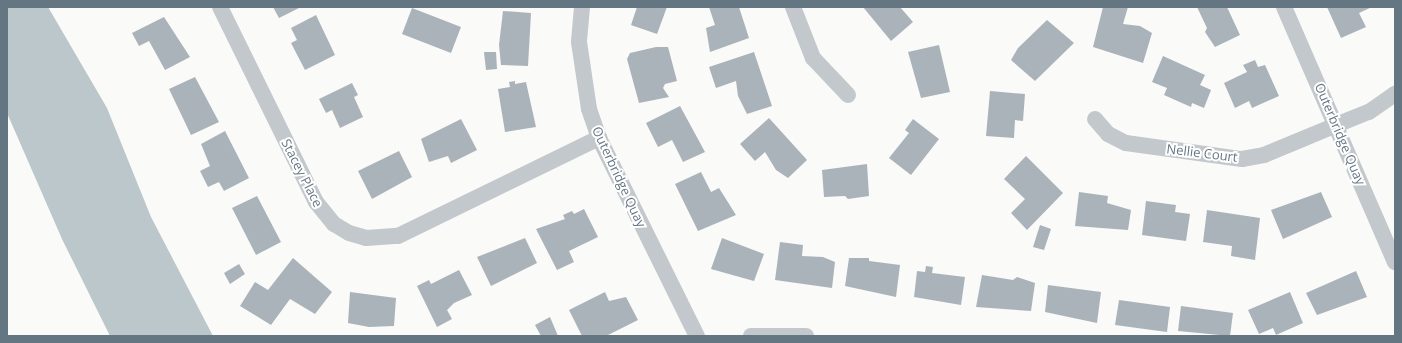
<!DOCTYPE html>
<html>
<head>
<meta charset="utf-8">
<style>
  body { margin:0 }
  #map { position:relative; width:1402px; height:343px; overflow:hidden; background:#fafaf8; font-family:"Open Sans",sans-serif }
  div>[style] { position:absolute }
  .water>* { inset:0; background:#bbc7cb }
  .building>* { inset:0; background:#aab3b9 }
  .minor>* { height:16px; margin:-8px; padding:0 8px; transform-origin:8px; border-radius:8px; background:#c3c8cc }
  span { translate:-50% -50%; white-space:nowrap; text-align:center; line-height:1.15; -webkit-text-stroke:4px #fff; paint-order:stroke }
  .street-label { font-size:13px; color:#657683 }
  .frame { position:absolute; inset:0; border:8px solid #657683; pointer-events:none }
</style>
</head>
<body>
<div id="map">
  <div class="water">
    <div style="clip-path:polygon(7px 7px,48px 7px,107px 108px,151px 217px,213px 336px,110px 336px,62px 239px,7px 113px)"></div>
  </div>
  <div class="building">
    <div style="clip-path:polygon(273px 7px,301px 7px,279px 18px)"></div>
    <div style="clip-path:polygon(637px 7px,667px 7px,657px 34px,631px 25px)"></div>
    <div style="clip-path:polygon(709px 7px,739px 7px,749px 38px,710px 52px,706px 28px,715px 25px)"></div>
    <div style="clip-path:polygon(863px 7px,900px 7px,913px 22px,891px 41px)"></div>
    <div style="clip-path:polygon(1103px 7px,1128px 7px,1123px 24px,1140px 26px,1152px 33px,1143px 63px,1093px 47px)"></div>
    <div style="clip-path:polygon(1197px 7px,1227px 7px,1240px 35px,1215px 47px,1205px 32px,1207px 28px)"></div>
    <div style="clip-path:polygon(1327px 7px,1372px 7px,1359px 13px,1366px 27px,1341px 38px)"></div>
    <div style="clip-path:polygon(412px 8px,461px 27px,451px 53px,402px 34px)"></div>
    <div style="clip-path:polygon(503px 11px,531px 13px,528px 66px,501px 65px,499px 45px)"></div>
    <div style="clip-path:polygon(316px 15px,335px 55px,305px 70px,291px 43px,297px 40px,291px 28px)"></div>
    <div style="clip-path:polygon(164px 17px,190px 57px,165px 70px,149px 41px,139px 46px,132px 33px)"></div>
    <div style="clip-path:polygon(1047px 20px,1074px 43px,1035px 81px,1011px 60px,1018px 48px)"></div>
    <div style="clip-path:polygon(939px 45px,950px 92px,921px 98px,908px 52px)"></div>
    <div style="clip-path:polygon(656px 47px,668px 47px,677px 81px,665px 84px,663px 88px,669px 97px,639px 103px,627px 59px,630px 53px)"></div>
    <div style="clip-path:polygon(484px 52px,496px 52px,497px 69px,486px 70px)"></div>
    <div style="clip-path:polygon(754px 52px,772px 106px,747px 114px,738px 96px,736px 81px,716px 88px,709px 67px)"></div>
    <div style="clip-path:polygon(1163px 56px,1205px 75px,1200px 85px,1211px 90px,1204px 108px,1192px 103px,1191px 107px,1164px 95px,1167px 88px,1152px 82px)"></div>
    <div style="clip-path:polygon(1255px 60px,1258px 67px,1265px 65px,1279px 96px,1252px 108px,1249px 101px,1235px 108px,1224px 83px,1247px 72px,1243px 65px)"></div>
    <div style="clip-path:polygon(195px 77px,219px 122px,191px 135px,169px 89px)"></div>
    <div style="clip-path:polygon(515px 81px,515px 84px,526px 82px,536px 127px,505px 132px,498px 89px,510px 87px,509px 82px)"></div>
    <div style="clip-path:polygon(352px 83px,358px 95px,354px 97px,363px 117px,340px 128px,332px 110px,326px 113px,319px 99px)"></div>
    <div style="clip-path:polygon(990px 91px,1025px 94px,1023px 121px,1015px 120px,1014px 138px,986px 136px)"></div>
    <div style="clip-path:polygon(680px 106px,705px 152px,683px 162px,672px 140px,658px 147px,646px 123px)"></div>
    <div style="clip-path:polygon(769px 118px,807px 160px,788px 178px,776px 170px,765px 152px,755px 161px,740px 144px)"></div>
    <div style="clip-path:polygon(461px 119px,477px 150px,451px 163px,448px 156px,429px 162px,421px 139px)"></div>
    <div style="clip-path:polygon(913px 119px,939px 139px,911px 175px,889px 158px,909px 133px,905px 130px)"></div>
    <div style="clip-path:polygon(225px 131px,249px 178px,224px 191px,219px 182px,208px 187px,200px 171px,210px 166px,201px 144px)"></div>
    <div style="clip-path:polygon(399px 151px,412px 177px,372px 199px,358px 171px)"></div>
    <div style="clip-path:polygon(1026px 156px,1063px 193px,1027px 230px,1011px 213px,1025px 199px,1004px 179px)"></div>
    <div style="clip-path:polygon(867px 164px,869px 196px,848px 199px,845px 196px,824px 197px,822px 170px)"></div>
    <div style="clip-path:polygon(701px 172px,711px 192px,719px 188px,736px 215px,698px 231px,675px 184px)"></div>
    <div style="clip-path:polygon(1079px 192px,1108px 196px,1107px 203px,1131px 210px,1128px 230px,1075px 226px)"></div>
    <div style="clip-path:polygon(1321px 192px,1332px 217px,1283px 239px,1271px 210px)"></div>
    <div style="clip-path:polygon(257px 196px,281px 242px,256px 255px,232px 208px)"></div>
    <div style="clip-path:polygon(1146px 201px,1176px 205px,1175px 212px,1190px 214px,1186px 241px,1142px 235px)"></div>
    <div style="clip-path:polygon(584px 209px,598px 237px,569px 251px,574px 262px,557px 270px,536px 229px,565px 219px,563px 215px,572px 211px,574px 214px)"></div>
    <div style="clip-path:polygon(1207px 210px,1260px 218px,1255px 260px,1231px 256px,1232px 246px,1203px 242px)"></div>
    <div style="clip-path:polygon(1040px 225px,1051px 229px,1044px 250px,1033px 247px)"></div>
    <div style="clip-path:polygon(525px 238px,537px 263px,491px 286px,477px 257px)"></div>
    <div style="clip-path:polygon(722px 238px,764px 254px,754px 281px,711px 269px)"></div>
    <div style="clip-path:polygon(780px 242px,803px 245px,802px 256px,823px 257px,835px 262px,832px 288px,775px 280px)"></div>
    <div style="clip-path:polygon(293px 258px,332px 292px,315px 314px,290px 299px,271px 325px,240px 306px,255px 282px,268px 290px)"></div>
    <div style="clip-path:polygon(849px 258px,869px 258px,869px 261px,900px 265px,896px 297px,845px 286px)"></div>
    <div style="clip-path:polygon(239px 264px,245px 274px,230px 284px,224px 273px)"></div>
    <div style="clip-path:polygon(926px 266px,933px 267px,932px 273px,965px 277px,961px 305px,914px 297px,917px 271px,925px 272px)"></div>
    <div style="clip-path:polygon(459px 270px,472px 295px,454px 303px,447px 310px,452px 319px,437px 327px,417px 286px,429px 280px,431px 284px)"></div>
    <div style="clip-path:polygon(1356px 271px,1367px 297px,1317px 315px,1306px 293px)"></div>
    <div style="clip-path:polygon(982px 275px,1013px 280px,1017px 277px,1035px 283px,1031px 311px,976px 307px)"></div>
    <div style="clip-path:polygon(1048px 285px,1101px 292px,1097px 323px,1045px 312px)"></div>
    <div style="clip-path:polygon(350px 292px,396px 298px,394px 326px,369px 327px,348px 323px)"></div>
    <div style="clip-path:polygon(605px 292px,609px 301px,626px 297px,638px 320px,606px 336px,582px 336px,569px 310px)"></div>
    <div style="clip-path:polygon(1290px 292px,1303px 323px,1276px 335px,1273px 328px,1259px 334px,1248px 310px)"></div>
    <div style="clip-path:polygon(1119px 300px,1170px 307px,1167px 332px,1115px 325px)"></div>
    <div style="clip-path:polygon(1181px 306px,1233px 313px,1230px 336px,1178px 331px)"></div>
    <div style="clip-path:polygon(550px 317px,558px 336px,541px 336px,535px 325px)"></div>
  </div>
  <div class="minor">
    <div style="left:220px;top:7px;width:217px;rotate:63.8deg"></div>
    <div style="left:316px;top:202px;width:28px;rotate:51deg"></div>
    <div style="left:334px;top:224px;width:17px;rotate:31deg"></div>
    <div style="left:349px;top:233px;width:18px;rotate:16deg"></div>
    <div style="left:366px;top:238px;width:32px;rotate:-4deg"></div>
    <div style="left:398px;top:236px;width:224px;rotate:-26deg"></div>
    <div style="left:582px;top:7px;width:35px;rotate:95deg"></div>
    <div style="left:579px;top:42px;width:68px;rotate:81.5deg"></div>
    <div style="left:589px;top:109px;width:31px;rotate:71deg"></div>
    <div style="left:599px;top:138px;width:221px;rotate:63.7deg"></div>
    <div style="left:793px;top:7px;width:55px;rotate:68.6deg"></div>
    <div style="left:813px;top:58px;width:51px;rotate:46.6deg"></div>
    <div style="left:1284px;top:7px;width:278px;rotate:66.5deg"></div>
    <div style="left:1095px;top:119px;width:20px;rotate:49deg"></div>
    <div style="left:1108px;top:134px;width:20px;rotate:27deg"></div>
    <div style="left:1126px;top:143px;width:117px;rotate:7.9deg"></div>
    <div style="left:1242px;top:159px;width:22px;rotate:-10deg"></div>
    <div style="left:1264px;top:155px;width:78px;rotate:-22.6deg"></div>
    <div style="left:1336px;top:125px;width:35px;rotate:-22deg"></div>
    <div style="left:1369px;top:112px;width:32px;rotate:-35deg"></div>
    <div style="left:751px;top:336px;width:55px"></div>
  </div>
  <div class="street-label">
    <span style="left:1340px;top:134px;rotate:67deg">Outerbridge Quay</span>
    <span style="left:1202px;top:153px;rotate:7deg">Nellie Court</span>
    <span style="left:302px;top:173px;rotate:63deg">Stacey Place</span>
    <span style="left:619px;top:177px;rotate:65deg">Outerbridge Quay</span>
  </div>
  <div class="frame"></div>
</div>
</body>
</html>
